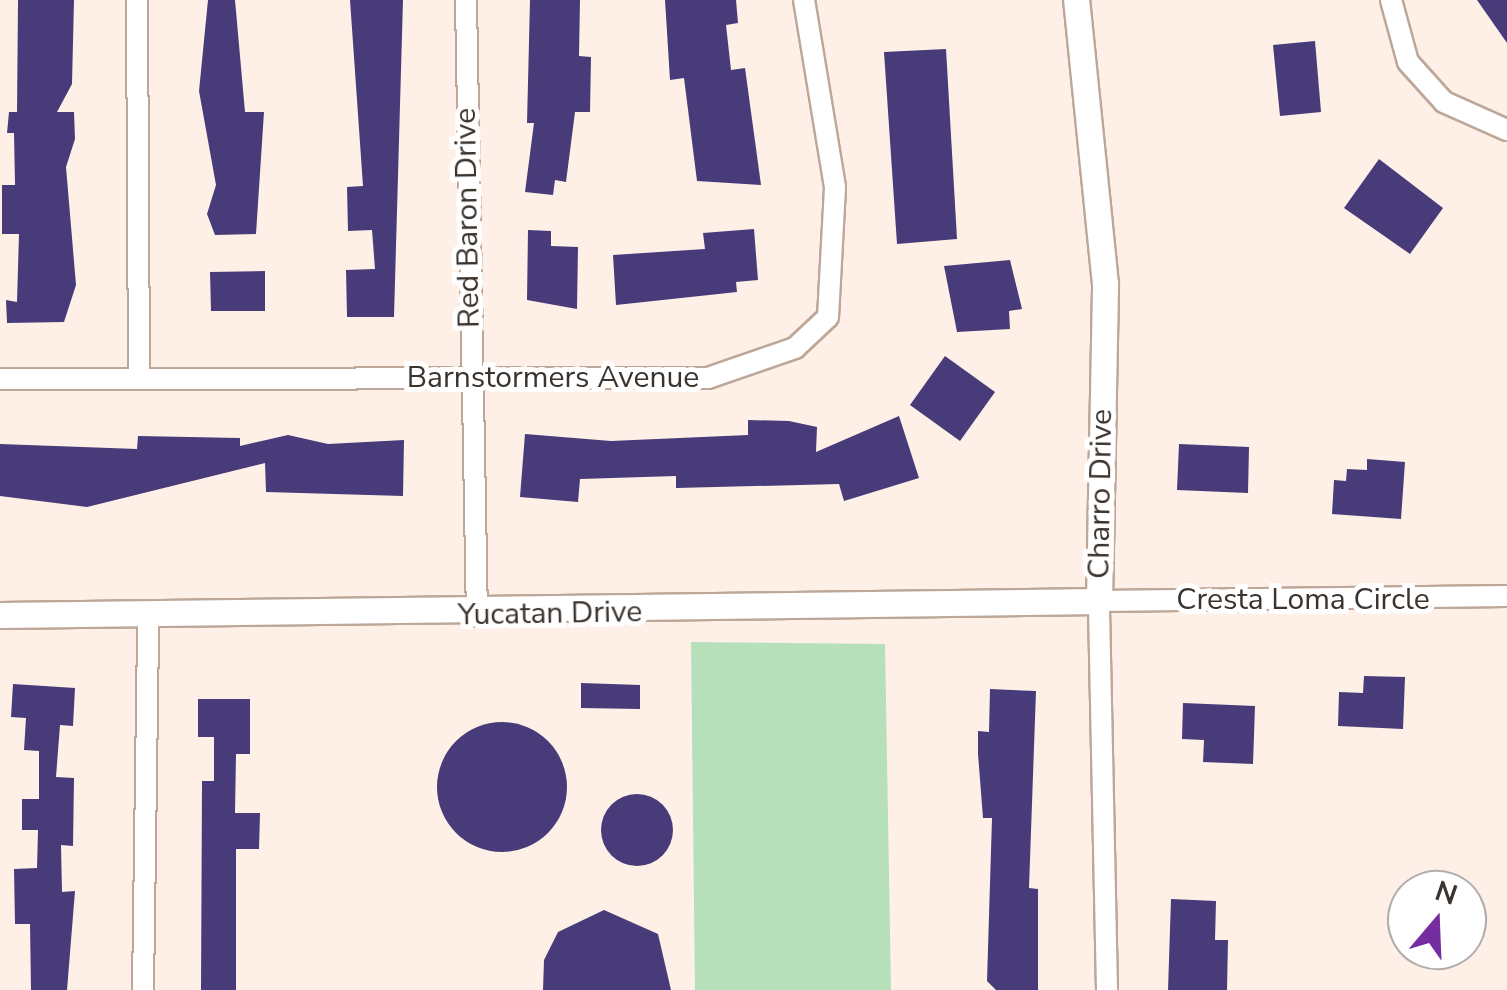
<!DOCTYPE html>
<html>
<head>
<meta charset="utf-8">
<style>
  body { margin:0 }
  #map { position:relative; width:1507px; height:990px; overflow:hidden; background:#fef0e7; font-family:"Nunito Sans",sans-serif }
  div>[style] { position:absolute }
  .green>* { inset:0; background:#b6e0ba }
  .building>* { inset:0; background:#473b79 }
  .round { border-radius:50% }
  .roads { filter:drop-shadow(2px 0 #bca799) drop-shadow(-2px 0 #bca799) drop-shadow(0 2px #bca799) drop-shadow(0 -2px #bca799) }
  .minor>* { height:20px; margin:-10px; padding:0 10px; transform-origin:10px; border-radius:10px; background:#fff }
  .tertiary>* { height:25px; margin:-12.5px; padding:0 12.5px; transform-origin:12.5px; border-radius:12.5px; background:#fff }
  span { translate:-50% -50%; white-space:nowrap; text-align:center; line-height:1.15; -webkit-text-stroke:10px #fff; paint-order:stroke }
  .street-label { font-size:30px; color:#3b332d }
  .north { position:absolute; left:1387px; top:870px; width:100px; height:100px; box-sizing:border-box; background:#fff; border:2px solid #b1adab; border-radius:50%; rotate:19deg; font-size:28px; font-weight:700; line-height:40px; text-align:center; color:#3b332d }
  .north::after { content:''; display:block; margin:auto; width:35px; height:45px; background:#762da0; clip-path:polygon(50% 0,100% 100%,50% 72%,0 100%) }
</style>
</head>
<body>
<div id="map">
  <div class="green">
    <div style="clip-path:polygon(691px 642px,885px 644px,891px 990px,695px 990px)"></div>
  </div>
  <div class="building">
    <div style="clip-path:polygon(18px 0,74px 0,72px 84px,57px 112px,74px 112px,75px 139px,66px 167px,76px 285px,64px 322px,7px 323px,6px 300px,17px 302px,19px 234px,2px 234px,2px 185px,15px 185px,14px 133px,7px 133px,9px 112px,17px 112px)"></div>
    <div style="clip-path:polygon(208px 0,235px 0,245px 112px,264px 112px,256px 234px,215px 235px,207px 214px,216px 185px,199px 91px)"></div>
    <div style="clip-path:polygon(350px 0,403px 0,394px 317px,347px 317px,346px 270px,375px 269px,372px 230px,348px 231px,347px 187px,363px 186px)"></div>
    <div style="clip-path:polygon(530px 0,580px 0,579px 56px,591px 57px,590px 112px,575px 112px,566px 182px,555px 180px,553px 195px,525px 192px,534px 123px,527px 123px)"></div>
    <div style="clip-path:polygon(665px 0,736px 0,738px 23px,726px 25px,731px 70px,745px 68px,761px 185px,697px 181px,684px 78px,670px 80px)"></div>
    <div style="clip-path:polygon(1477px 0,1507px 0,1507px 43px)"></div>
    <div style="clip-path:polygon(1315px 41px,1321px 112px,1280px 116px,1273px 45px)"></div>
    <div style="clip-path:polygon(946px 49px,957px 239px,897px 244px,884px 52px)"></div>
    <div style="clip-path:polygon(1379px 159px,1443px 208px,1410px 254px,1344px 208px)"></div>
    <div style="clip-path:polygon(754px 229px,758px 280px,736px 282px,737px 292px,616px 305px,613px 255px,705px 249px,703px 233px)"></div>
    <div style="clip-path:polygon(528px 230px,551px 231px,551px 246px,578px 247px,577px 309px,527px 300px)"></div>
    <div style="clip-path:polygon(1010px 260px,1022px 309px,1009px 311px,1010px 329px,957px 332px,944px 266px)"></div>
    <div style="clip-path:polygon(265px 271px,265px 311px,211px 311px,210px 272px)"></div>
    <div style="clip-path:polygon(945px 356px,995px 392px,960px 441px,910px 405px)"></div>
    <div style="clip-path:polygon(899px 416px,919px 478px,844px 501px,839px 484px,676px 488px,676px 476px,580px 479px,578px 502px,520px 497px,525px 434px,611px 441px,748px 435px,748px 420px,789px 421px,817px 427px,816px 452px)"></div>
    <div style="clip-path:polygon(288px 435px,328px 444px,404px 440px,403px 496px,266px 492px,265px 463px,87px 507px,0 496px,0 444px,137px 449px,138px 436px,240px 438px,240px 446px)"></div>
    <div style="clip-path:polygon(1179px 444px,1249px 447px,1248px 493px,1177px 490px)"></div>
    <div style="clip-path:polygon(1367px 459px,1405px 462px,1401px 519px,1332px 514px,1334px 480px,1346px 481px,1347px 469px,1367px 470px)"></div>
    <div style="clip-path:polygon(1364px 676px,1405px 677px,1403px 729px,1338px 726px,1339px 692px,1363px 693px)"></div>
    <div style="clip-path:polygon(581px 683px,640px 685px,640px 709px,581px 708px)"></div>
    <div style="clip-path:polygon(13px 684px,75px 688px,73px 726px,60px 725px,56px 777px,74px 778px,73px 846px,61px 845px,62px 892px,75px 891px,67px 990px,31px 990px,30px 924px,15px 924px,14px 869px,37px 868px,38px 830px,22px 830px,22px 799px,39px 799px,39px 751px,24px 750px,26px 718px,11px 717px)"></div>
    <div style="clip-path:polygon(990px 689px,1036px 691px,1029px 888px,1038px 889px,1038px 990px,996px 990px,987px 981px,992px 818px,983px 818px,978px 754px,978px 731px,989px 732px)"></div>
    <div style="clip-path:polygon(198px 699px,250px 699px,250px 754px,236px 754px,235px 813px,260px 813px,259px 849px,236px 849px,236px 990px,201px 990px,202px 781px,214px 781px,214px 737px,198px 737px)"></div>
    <div style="clip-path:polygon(1183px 703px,1255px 706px,1253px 764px,1203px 762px,1204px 740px,1182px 739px)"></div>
    <div class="round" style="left:437px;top:722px;width:130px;height:130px"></div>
    <div class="round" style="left:601px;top:794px;width:72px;height:72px"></div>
    <div style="clip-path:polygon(1171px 899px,1216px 901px,1215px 940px,1228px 940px,1227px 990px,1168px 990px)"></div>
    <div style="clip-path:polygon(604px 910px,658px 934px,671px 990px,543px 990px,544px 960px,558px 932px)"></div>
  </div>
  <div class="roads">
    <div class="minor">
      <div style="left:137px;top:0;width:379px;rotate:89.7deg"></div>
      <div style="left:466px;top:0;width:616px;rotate:88.98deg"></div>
      <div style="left:1391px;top:0;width:64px;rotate:74.7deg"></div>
      <div style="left:1408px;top:62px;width:54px;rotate:48deg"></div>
      <div style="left:1444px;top:102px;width:69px;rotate:24deg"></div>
      <div style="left:0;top:379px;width:708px;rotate:-0.08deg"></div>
      <div style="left:708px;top:378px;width:92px;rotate:-19deg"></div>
      <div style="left:795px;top:348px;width:45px;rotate:-43.2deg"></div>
      <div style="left:828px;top:317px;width:130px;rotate:-86.9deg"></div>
      <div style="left:835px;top:187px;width:190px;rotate:-99.4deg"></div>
      <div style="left:143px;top:990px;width:374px;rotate:-89.2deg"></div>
      <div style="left:1107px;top:990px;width:389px;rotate:-91.2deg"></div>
      <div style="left:1099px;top:601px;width:408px;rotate:-0.7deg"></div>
    </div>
    <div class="tertiary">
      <div style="left:0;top:615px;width:1099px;rotate:-0.73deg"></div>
      <div style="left:1099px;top:601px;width:317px;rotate:-88.9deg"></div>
      <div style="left:1105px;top:284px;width:285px;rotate:-95.8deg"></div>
    </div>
  </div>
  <div class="street-label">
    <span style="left:468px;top:218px;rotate:-91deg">Red Baron Drive</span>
    <span style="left:553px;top:378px">Barnstormers Avenue</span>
    <span style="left:1101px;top:494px;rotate:-89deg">Charro Drive</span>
    <span style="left:1303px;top:600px">Cresta Loma Circle</span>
    <span style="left:550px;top:614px;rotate:-1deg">Yucatan Drive</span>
  </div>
  <div class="north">N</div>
</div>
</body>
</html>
